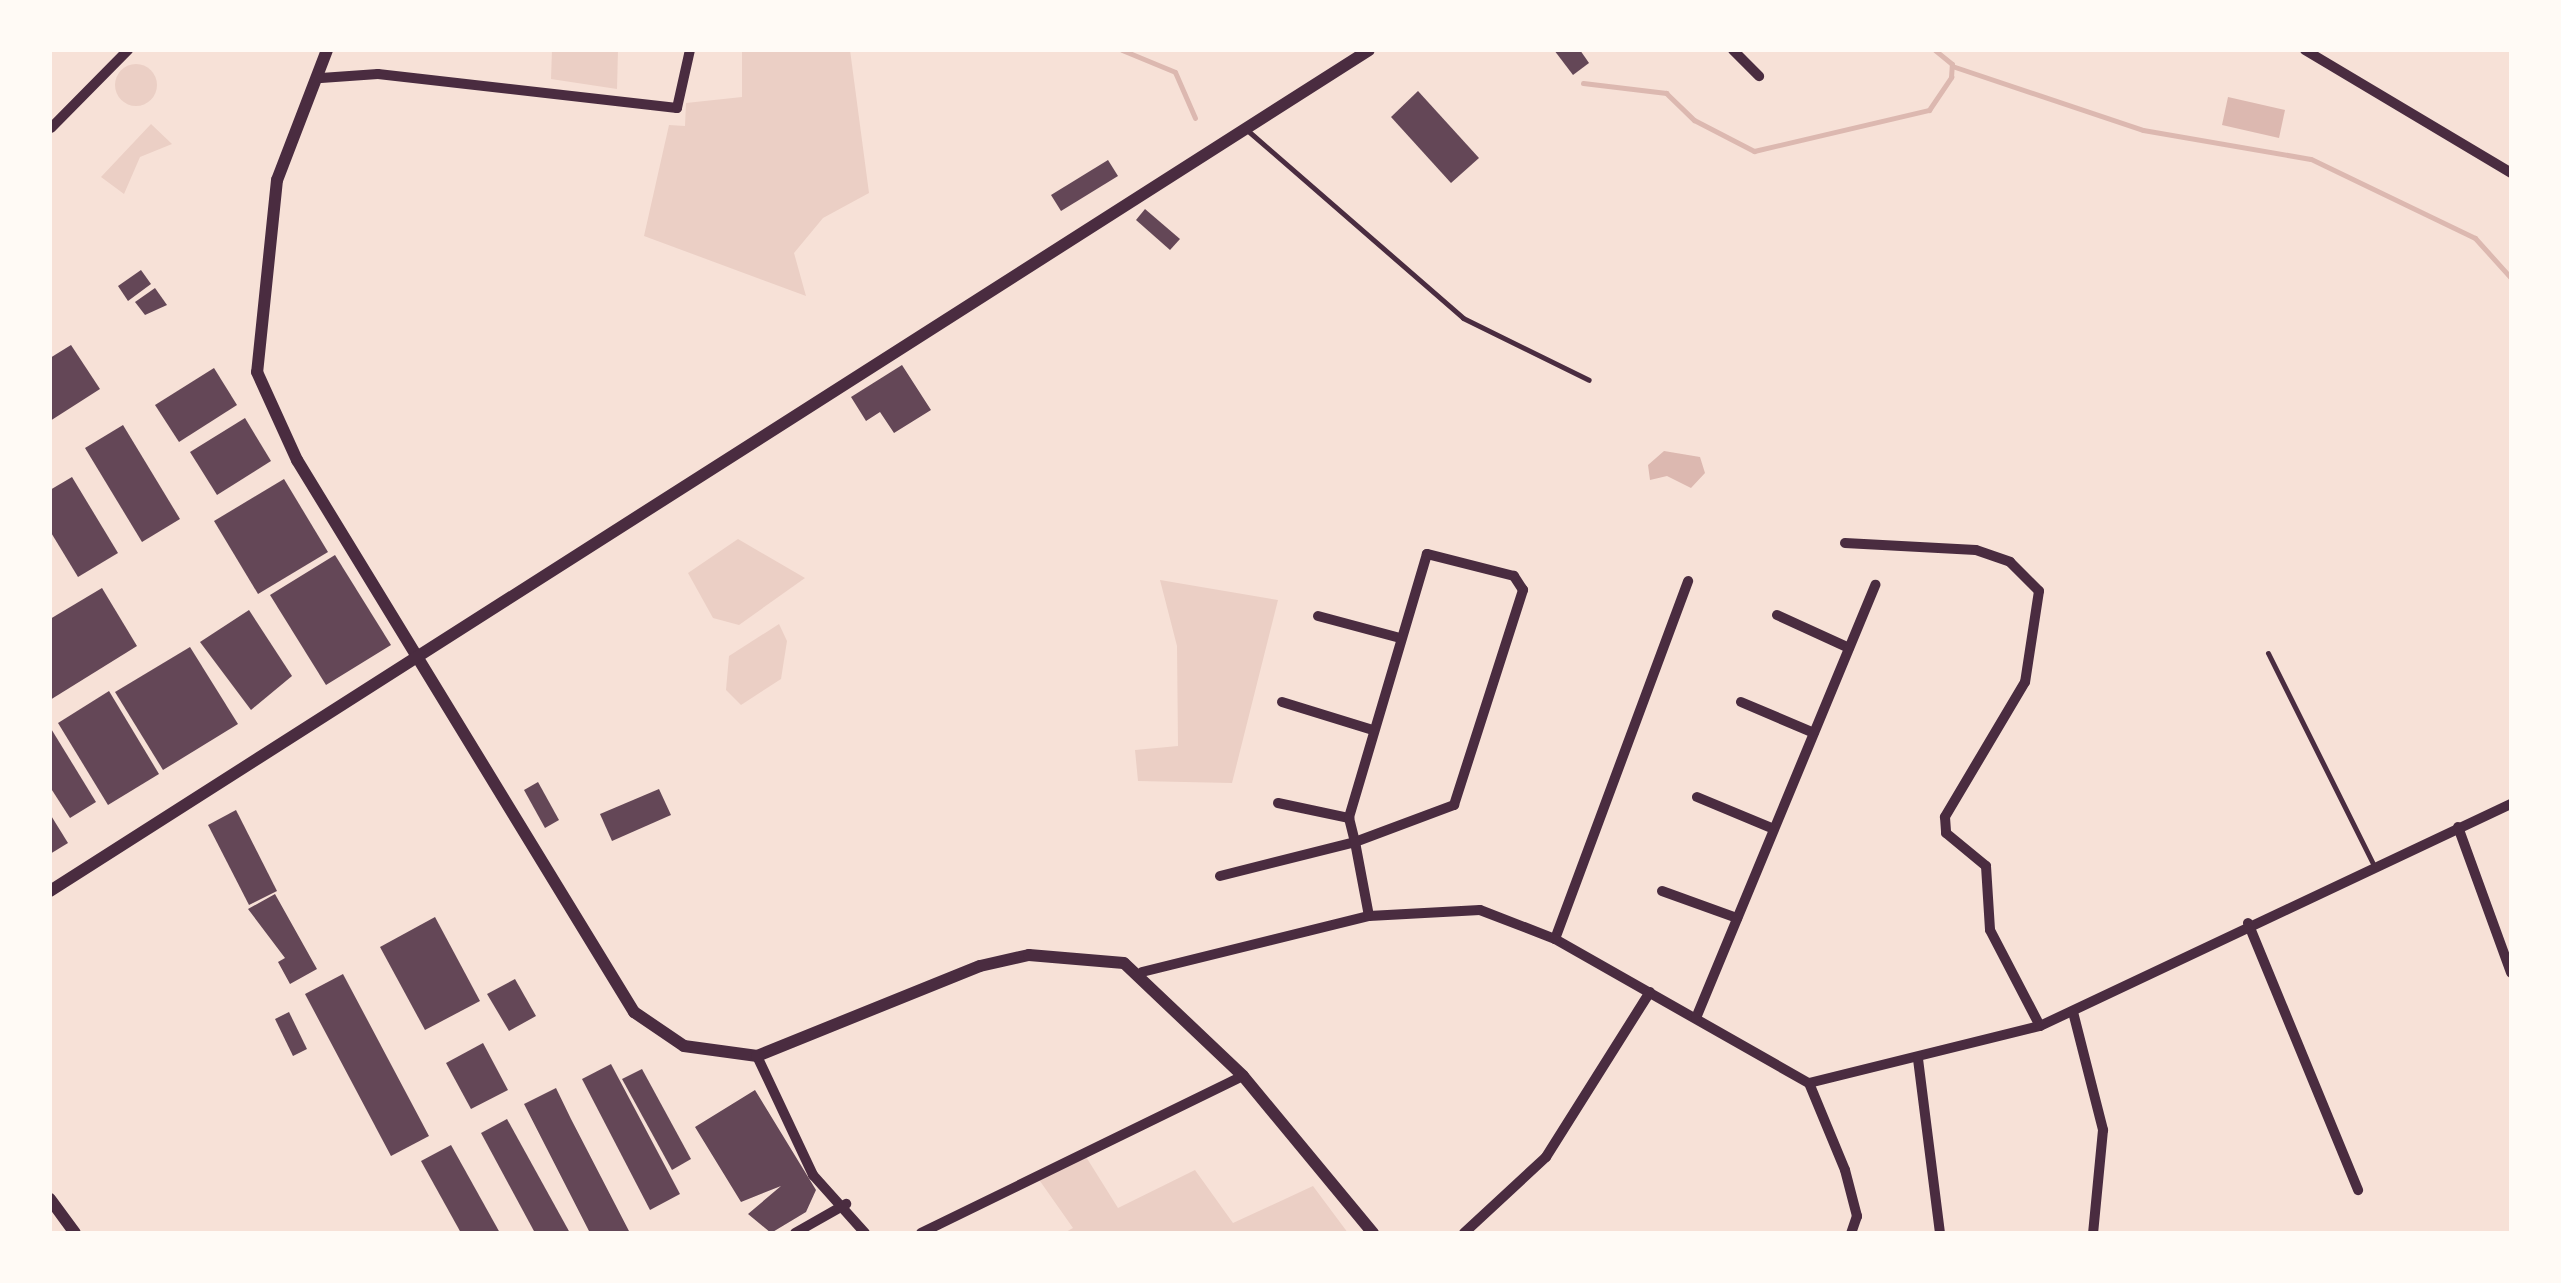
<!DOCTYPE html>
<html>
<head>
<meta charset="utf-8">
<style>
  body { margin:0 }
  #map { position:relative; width:2561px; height:1283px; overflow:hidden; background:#f7e1d7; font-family:"Golos Text",sans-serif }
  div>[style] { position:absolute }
  .green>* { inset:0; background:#ebcfc5 }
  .round { border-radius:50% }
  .water>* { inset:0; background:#dcb8b0 }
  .stream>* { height:5px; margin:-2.5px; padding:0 2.5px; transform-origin:2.5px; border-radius:2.5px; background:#dcb8b0 }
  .building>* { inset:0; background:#644757 }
  .service>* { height:5px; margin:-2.5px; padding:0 2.5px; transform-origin:2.5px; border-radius:2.5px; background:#4a2c40 }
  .minor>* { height:10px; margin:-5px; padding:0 5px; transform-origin:5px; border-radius:5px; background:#4a2c40 }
  .tertiary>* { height:12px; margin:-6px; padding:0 6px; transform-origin:6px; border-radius:6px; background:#4a2c40 }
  span { translate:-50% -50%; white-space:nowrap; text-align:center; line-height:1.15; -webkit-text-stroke:8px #fffaf5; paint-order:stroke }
  .frame { position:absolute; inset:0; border:52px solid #fffaf5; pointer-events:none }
</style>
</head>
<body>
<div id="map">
  <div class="green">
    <div style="clip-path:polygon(552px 50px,618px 50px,617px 89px,551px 79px)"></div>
    <div style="clip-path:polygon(742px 50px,850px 50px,869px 193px,823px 218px,794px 253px,806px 296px,644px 236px,669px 125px,685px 126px,686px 103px,742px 97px)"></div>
    <div class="round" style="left:115px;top:64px;width:42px;height:42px"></div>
    <div style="clip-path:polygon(151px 124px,172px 144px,140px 157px,124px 194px,101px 177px)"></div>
    <div style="clip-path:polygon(738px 539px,805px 578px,739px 625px,713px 618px,688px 573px)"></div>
    <div style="clip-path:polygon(1160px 580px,1278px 600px,1232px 783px,1138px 781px,1135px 750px,1178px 746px,1177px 646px)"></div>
    <div style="clip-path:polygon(779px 624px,787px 641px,781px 679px,741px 705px,726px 690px,729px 656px)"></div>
    <div style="clip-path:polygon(1083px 1152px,1118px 1208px,1195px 1170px,1233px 1223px,1313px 1186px,1348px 1233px,1064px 1233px,1073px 1228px,1035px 1174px)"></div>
  </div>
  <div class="water">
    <div style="clip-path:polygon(2228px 97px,2285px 110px,2279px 138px,2222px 125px)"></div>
    <div style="clip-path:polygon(1664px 451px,1700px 457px,1705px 473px,1691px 488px,1667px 476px,1650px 480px,1648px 465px)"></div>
  </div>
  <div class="stream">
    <div style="left:1122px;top:50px;width:57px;rotate:22.5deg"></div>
    <div style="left:1175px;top:72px;width:50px;rotate:66.5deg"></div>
    <div style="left:1952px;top:66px;width:201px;rotate:18.5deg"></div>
    <div style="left:2143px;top:130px;width:170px;rotate:9.8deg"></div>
    <div style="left:2311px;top:159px;width:182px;rotate:25.7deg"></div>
    <div style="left:2475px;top:238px;width:54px;rotate:48deg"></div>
    <div style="left:1583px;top:83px;width:84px;rotate:6.9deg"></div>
    <div style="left:1666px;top:93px;width:39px;rotate:44deg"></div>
    <div style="left:1694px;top:120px;width:68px;rotate:27.3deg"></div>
    <div style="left:1754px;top:151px;width:180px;rotate:-13.2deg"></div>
    <div style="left:1929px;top:110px;width:40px;rotate:-56deg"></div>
    <div style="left:1951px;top:77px;width:13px;rotate:-86deg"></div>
    <div style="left:1952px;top:64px;width:22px;rotate:-141deg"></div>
  </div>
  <div class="building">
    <div style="clip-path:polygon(1554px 50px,1580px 50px,1589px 63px,1573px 75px)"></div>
    <div style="clip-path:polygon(1418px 91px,1479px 158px,1451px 183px,1391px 117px)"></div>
    <div style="clip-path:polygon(1108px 160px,1118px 176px,1061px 211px,1051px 195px)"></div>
    <div style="clip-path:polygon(1145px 209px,1180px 239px,1170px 250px,1136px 220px)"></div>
    <div style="clip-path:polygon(141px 270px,151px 284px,128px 301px,118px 286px)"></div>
    <div style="clip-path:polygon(155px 288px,167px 305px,145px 315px,135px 302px)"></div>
    <div style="clip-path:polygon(71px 345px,100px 389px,50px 421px,50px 358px)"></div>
    <div style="clip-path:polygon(902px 365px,931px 410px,894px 433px,880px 412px,866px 421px,851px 397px)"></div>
    <div style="clip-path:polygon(214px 368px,237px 405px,179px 442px,155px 405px)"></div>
    <div style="clip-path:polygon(245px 418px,271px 461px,217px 495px,190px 452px)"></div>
    <div style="clip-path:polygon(123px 425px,180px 519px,142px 542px,85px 448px)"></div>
    <div style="clip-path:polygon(72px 477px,118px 553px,78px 577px,50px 531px,50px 490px)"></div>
    <div style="clip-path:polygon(284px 479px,328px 552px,258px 594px,214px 521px)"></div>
    <div style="clip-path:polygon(335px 555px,391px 645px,326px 685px,270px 595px)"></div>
    <div style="clip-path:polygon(102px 588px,137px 646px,50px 700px,50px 619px)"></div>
    <div style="clip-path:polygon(249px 610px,292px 676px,251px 710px,200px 642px)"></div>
    <div style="clip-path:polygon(190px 647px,238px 724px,163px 770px,115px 692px)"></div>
    <div style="clip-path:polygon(109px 691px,159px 774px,108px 805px,58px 723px)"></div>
    <div style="clip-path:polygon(50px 727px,96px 802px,70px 818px,50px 787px)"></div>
    <div style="clip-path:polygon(538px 782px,559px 820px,545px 828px,524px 790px)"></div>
    <div style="clip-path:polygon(659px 789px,671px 815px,612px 841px,600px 814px)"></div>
    <div style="clip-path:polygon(236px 810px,277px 891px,249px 905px,208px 825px)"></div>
    <div style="clip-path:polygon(50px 814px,68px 843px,50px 854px)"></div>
    <div style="clip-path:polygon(275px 894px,317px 969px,290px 984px,278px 962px,285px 958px,248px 909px)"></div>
    <div style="clip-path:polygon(435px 917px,480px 1001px,425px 1030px,380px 947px)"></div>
    <div style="clip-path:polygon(343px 974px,429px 1136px,391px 1156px,305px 994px)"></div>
    <div style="clip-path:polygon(515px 979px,536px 1016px,509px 1031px,487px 994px)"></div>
    <div style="clip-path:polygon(289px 1012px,307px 1049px,293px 1056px,275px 1019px)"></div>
    <div style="clip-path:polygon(483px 1043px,508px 1090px,471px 1109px,446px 1063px)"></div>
    <div style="clip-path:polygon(611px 1064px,680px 1194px,650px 1210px,582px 1079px)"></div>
    <div style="clip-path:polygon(642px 1069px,691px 1159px,672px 1170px,622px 1079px)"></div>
    <div style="clip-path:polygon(556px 1088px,571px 1119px,630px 1233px,590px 1233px,524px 1104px)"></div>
    <div style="clip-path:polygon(755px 1090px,816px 1190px,806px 1212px,771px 1233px,748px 1214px,781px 1186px,741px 1202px,695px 1127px)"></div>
    <div style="clip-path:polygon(507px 1119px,570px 1233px,535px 1233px,481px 1133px)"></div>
    <div style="clip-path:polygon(451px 1145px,500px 1233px,461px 1233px,421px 1161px)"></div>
  </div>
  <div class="service">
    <div style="left:1247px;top:130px;width:286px;rotate:41deg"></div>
    <div style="left:1463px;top:318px;width:140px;rotate:26.2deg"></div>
    <div style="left:2268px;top:653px;width:238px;rotate:63.5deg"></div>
  </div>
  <div class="minor">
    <div style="left:1733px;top:50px;width:37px;rotate:45deg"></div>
    <div style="left:2305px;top:50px;width:240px;rotate:30.8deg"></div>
    <div style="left:321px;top:78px;width:57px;rotate:-4deg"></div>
    <div style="left:378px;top:74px;width:301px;rotate:6.5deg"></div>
    <div style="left:677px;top:108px;width:59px;rotate:-77.4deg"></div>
    <div style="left:51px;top:128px;width:110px;rotate:-45.4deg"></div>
    <div style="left:1845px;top:543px;width:131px;rotate:3.1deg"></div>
    <div style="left:1976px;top:550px;width:36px;rotate:19deg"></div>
    <div style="left:2010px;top:562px;width:41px;rotate:45deg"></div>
    <div style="left:2039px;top:591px;width:92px;rotate:98.7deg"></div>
    <div style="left:2025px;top:682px;width:157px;rotate:120.7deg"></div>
    <div style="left:1945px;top:817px;width:16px;rotate:86deg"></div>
    <div style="left:1946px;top:833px;width:52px;rotate:39.5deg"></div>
    <div style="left:1986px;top:866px;width:64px;rotate:86.4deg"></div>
    <div style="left:1990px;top:930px;width:108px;rotate:62.5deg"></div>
    <div style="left:1777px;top:615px;width:79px;rotate:24.6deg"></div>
    <div style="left:1318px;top:616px;width:85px;rotate:15deg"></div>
    <div style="left:1282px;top:702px;width:95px;rotate:17.1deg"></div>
    <div style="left:1741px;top:702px;width:79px;rotate:23deg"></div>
    <div style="left:1697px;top:797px;width:83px;rotate:22.6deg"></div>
    <div style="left:1278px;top:803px;width:73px;rotate:11.9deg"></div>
    <div style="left:2458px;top:827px;width:155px;rotate:70deg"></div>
    <div style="left:1220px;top:876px;width:139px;rotate:-14.1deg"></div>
    <div style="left:1355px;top:842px;width:106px;rotate:-20.5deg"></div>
    <div style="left:1454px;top:805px;width:226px;rotate:-72.2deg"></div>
    <div style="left:1523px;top:590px;width:17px;rotate:-123deg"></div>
    <div style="left:1514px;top:576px;width:90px;rotate:-165.8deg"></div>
    <div style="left:1427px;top:554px;width:275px;rotate:106.5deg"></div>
    <div style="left:1349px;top:818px;width:25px;rotate:76deg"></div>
    <div style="left:1355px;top:842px;width:75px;rotate:79.3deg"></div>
    <div style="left:1662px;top:891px;width:80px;rotate:19.8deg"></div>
    <div style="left:2248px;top:923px;width:289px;rotate:67.6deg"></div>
    <div style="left:1555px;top:939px;width:382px;rotate:-69.6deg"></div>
    <div style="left:1142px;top:972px;width:234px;rotate:-13.9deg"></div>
    <div style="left:1369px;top:916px;width:111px;rotate:-3.1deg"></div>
    <div style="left:1480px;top:910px;width:80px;rotate:21.1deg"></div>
    <div style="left:1555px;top:939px;width:292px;rotate:29.6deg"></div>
    <div style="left:1809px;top:1083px;width:238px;rotate:-13.9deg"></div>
    <div style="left:2040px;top:1026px;width:521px;rotate:-25.24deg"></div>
    <div style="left:2073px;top:1012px;width:122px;rotate:75.7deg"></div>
    <div style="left:2103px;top:1130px;width:103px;rotate:95.5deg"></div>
    <div style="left:1696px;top:1018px;width:469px;rotate:-67.5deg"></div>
    <div style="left:757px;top:1056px;width:132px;rotate:64.8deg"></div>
    <div style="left:813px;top:1175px;width:78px;rotate:48.1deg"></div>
    <div style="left:1918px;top:1059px;width:175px;rotate:82.8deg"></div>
    <div style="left:1809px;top:1083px;width:94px;rotate:67.5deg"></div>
    <div style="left:1845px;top:1170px;width:48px;rotate:75.4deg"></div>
    <div style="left:1857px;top:1216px;width:18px;rotate:109deg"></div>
    <div style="left:795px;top:1233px;width:59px;rotate:-29.6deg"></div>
    <div style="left:921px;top:1233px;width:358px;rotate:-26deg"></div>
    <div style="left:1464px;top:1233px;width:112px;rotate:-42.8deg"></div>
    <div style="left:1546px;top:1157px;width:195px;rotate:-57.8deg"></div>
  </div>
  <div class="tertiary">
    <div style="left:327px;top:50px;width:139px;rotate:111deg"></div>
    <div style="left:277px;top:180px;width:193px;rotate:95.9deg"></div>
    <div style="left:257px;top:372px;width:97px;rotate:65.6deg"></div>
    <div style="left:297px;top:460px;width:647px;rotate:58.6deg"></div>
    <div style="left:634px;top:1012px;width:60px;rotate:34.2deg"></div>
    <div style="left:684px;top:1046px;width:74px;rotate:7.8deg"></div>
    <div style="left:757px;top:1056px;width:240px;rotate:-22deg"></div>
    <div style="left:980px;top:966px;width:50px;rotate:-12.7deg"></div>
    <div style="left:1029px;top:955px;width:95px;rotate:4.8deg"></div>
    <div style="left:1124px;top:963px;width:164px;rotate:43.5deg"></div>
    <div style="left:1243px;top:1076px;width:204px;rotate:50.4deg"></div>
    <div style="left:50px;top:891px;width:1564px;rotate:-32.52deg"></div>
    <div style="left:50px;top:1199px;width:42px;rotate:53.7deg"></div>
  </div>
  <div class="frame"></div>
</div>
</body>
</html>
